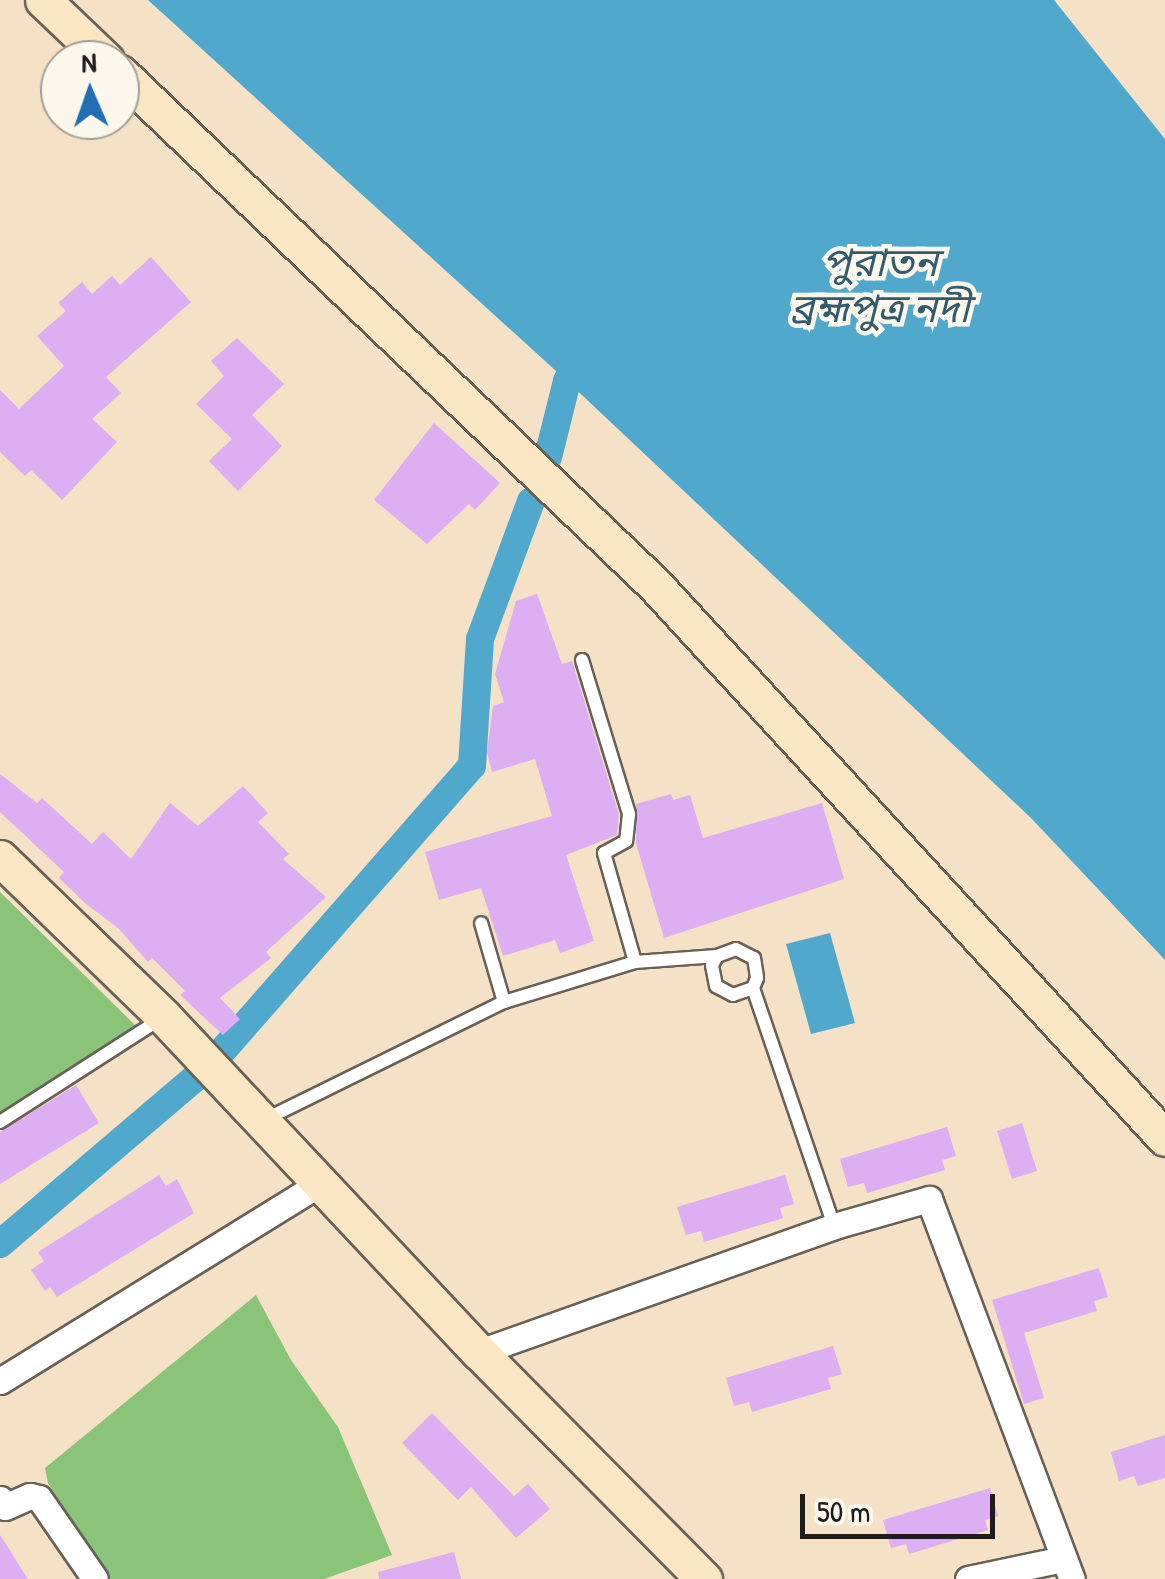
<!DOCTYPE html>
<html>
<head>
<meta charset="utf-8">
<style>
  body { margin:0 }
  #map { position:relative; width:1165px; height:1579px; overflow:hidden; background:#f4e1c6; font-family:"Patrick Hand","Noto Sans Bengali",sans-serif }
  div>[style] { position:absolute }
  .green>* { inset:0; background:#8ac478 }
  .water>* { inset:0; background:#50a9cd }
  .canal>* { height:28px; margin:-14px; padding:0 14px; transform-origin:14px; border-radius:14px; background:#50a9cd }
  .building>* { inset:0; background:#ddaef1 }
  .roads { filter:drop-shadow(2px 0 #686158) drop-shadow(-2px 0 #686158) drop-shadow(0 2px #686158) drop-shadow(0 -2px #686158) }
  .lane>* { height:12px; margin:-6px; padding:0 6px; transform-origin:6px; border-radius:6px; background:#fff }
  .street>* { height:25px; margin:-12.5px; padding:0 12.5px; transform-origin:12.5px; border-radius:12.5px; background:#fff }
  .secondary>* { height:35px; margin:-17.5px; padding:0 17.5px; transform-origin:17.5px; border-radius:17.5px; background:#fbe6c4 }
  span { translate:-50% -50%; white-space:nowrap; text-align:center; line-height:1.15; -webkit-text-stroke:9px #fbf7ec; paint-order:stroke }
  .water-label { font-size:40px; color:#335b6c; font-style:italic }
  .north { position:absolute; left:40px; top:40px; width:100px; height:100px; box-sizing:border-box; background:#fbf7ec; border:2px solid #a29f99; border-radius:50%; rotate:358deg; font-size:28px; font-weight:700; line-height:40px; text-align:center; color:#1c1c1c }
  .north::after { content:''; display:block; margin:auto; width:35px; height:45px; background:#1f6fb2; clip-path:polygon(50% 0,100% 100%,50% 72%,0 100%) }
  .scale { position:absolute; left:800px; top:1494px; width:195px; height:45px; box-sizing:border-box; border:5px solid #1c1c1c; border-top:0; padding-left:12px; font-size:30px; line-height:35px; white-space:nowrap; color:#1c1c1c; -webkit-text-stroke:8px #fbf7ec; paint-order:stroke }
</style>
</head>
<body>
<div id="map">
  <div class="green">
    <div style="clip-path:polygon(0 892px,138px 1028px,0 1115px)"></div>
    <div style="clip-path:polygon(256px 1295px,291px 1360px,338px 1427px,392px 1555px,324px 1579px,107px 1579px,48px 1483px,45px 1468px)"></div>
  </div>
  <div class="water">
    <div style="clip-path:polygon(148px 0,1054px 0,1165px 139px,1165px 960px,1031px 818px,567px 381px)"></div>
    <div style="clip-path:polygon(830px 933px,855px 1023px,811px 1034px,786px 944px)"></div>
  </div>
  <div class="canal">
    <div style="left:548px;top:457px;width:78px;rotate:-76deg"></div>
    <div style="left:567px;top:381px;width:35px;rotate:-63deg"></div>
    <div style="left:224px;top:1049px;width:376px;rotate:-48.8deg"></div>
    <div style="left:472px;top:766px;width:127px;rotate:-86.4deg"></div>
    <div style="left:480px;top:639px;width:147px;rotate:-69.7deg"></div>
    <div style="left:0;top:1244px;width:264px;rotate:-40.4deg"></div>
  </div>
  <div class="building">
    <div style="clip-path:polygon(151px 257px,191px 302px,106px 377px,121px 393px,92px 419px,117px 442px,62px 500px,31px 470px,25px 476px,0 452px,0 390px,19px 409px,64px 366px,37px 336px,66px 311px,58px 303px,82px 282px,92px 294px,112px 276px,120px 285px)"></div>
    <div style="clip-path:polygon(237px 338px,284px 384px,252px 415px,282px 446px,238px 491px,209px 461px,232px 439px,196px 404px,224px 376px,211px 361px)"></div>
    <div style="clip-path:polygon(434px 423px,500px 483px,475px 510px,469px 504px,427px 544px,374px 500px)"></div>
    <div style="clip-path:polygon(537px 594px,562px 664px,572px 661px,619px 815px,617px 835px,566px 855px,594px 941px,560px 953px,555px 940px,503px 956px,481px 888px,439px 900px,425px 852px,552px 816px,535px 759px,492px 772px,487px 752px,493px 706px,504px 702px,495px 674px,516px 601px)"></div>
    <div style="clip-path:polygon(0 774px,37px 803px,42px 798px,92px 844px,103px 832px,131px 859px,170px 803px,198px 826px,243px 786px,268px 813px,258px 822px,289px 854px,283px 859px,326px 897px,266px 952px,271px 958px,220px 998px,240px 1019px,223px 1035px,180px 995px,185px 991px,152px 958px,148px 962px,118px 928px,85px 903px,59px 878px,64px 872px,0 812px)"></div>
    <div style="clip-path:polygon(671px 794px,673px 800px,690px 795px,703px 838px,822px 803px,844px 879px,664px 938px,636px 843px,636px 804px)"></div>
    <div style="clip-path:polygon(76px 1085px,99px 1123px,0 1184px,0 1132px)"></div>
    <div style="clip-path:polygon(1022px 1123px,1037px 1171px,1012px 1179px,997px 1131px)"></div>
    <div style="clip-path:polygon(947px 1127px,956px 1156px,942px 1160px,945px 1170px,867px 1193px,864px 1183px,848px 1187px,840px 1159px)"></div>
    <div style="clip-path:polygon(159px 1175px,166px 1186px,177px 1179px,194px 1213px,57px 1297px,50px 1287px,45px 1291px,31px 1270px,44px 1261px,38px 1252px)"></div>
    <div style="clip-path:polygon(785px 1175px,794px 1204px,780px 1208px,783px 1218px,704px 1242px,701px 1231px,686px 1235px,677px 1207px)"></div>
    <div style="clip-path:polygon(1099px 1268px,1108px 1297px,1094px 1301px,1097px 1311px,1024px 1333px,1044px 1398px,1024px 1404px,992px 1300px)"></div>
    <div style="clip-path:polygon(833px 1346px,842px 1374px,828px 1378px,831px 1389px,752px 1412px,749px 1402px,734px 1406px,726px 1378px)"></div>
    <div style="clip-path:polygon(432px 1413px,514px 1496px,528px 1484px,550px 1509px,516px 1538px,471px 1487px,458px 1500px,402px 1443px)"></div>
    <div style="clip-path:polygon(1165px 1435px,1165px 1478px,1138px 1486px,1134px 1476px,1119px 1481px,1111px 1452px)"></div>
    <div style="clip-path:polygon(990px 1488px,998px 1516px,985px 1520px,988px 1530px,909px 1554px,906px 1544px,891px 1548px,883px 1520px)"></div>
    <div style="clip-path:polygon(0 1535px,28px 1579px,0 1579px)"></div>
    <div style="clip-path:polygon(454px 1552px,461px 1579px,379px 1579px,378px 1572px)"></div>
  </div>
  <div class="roads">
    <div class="lane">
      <div style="left:582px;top:660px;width:161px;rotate:73deg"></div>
      <div style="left:629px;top:814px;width:27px;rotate:96deg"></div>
      <div style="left:626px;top:841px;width:25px;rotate:151deg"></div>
      <div style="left:604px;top:853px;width:113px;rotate:74.1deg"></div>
      <div style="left:635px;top:962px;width:82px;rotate:-4.2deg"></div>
      <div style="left:753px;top:988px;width:21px;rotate:161deg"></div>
      <div style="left:733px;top:995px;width:19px;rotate:-152deg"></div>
      <div style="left:716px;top:986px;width:21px;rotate:-101deg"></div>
      <div style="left:712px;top:965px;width:10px;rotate:-61deg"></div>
      <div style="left:717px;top:956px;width:20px;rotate:-20deg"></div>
      <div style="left:736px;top:949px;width:20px;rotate:27deg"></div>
      <div style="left:754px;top:958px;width:20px;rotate:81deg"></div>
      <div style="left:757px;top:978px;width:11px;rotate:112deg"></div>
      <div style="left:753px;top:988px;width:251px;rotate:71.2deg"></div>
      <div style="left:504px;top:1002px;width:137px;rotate:-17deg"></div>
      <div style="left:264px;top:1120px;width:267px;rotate:-26.2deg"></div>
      <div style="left:504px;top:1002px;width:82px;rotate:-106.2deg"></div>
      <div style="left:0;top:1122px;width:193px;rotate:-32.7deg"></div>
    </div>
    <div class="street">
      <div style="left:479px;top:1352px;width:377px;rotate:-19.5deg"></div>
      <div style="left:834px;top:1226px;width:99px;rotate:-15.9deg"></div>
      <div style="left:929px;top:1199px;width:406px;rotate:69.4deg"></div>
      <div style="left:0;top:1381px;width:376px;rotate:-31.7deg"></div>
      <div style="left:0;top:1499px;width:9px;rotate:58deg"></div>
      <div style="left:5px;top:1507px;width:27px;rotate:-24deg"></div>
      <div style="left:30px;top:1496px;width:9px;rotate:13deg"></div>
      <div style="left:39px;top:1498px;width:98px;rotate:55.3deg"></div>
      <div style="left:968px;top:1579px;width:97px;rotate:-11.9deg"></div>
    </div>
    <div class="secondary">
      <div style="left:43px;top:0;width:87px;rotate:43.6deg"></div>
      <div style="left:120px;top:73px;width:741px;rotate:43.74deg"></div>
      <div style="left:655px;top:585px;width:752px;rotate:47.32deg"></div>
      <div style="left:0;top:858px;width:228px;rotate:44.1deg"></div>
      <div style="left:164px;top:1017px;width:460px;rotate:46.8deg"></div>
      <div style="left:479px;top:1352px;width:320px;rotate:45.3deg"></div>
    </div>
  </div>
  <div class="water-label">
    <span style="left:880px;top:284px">পুরাতন<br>ব্রহ্মপুত্র নদী</span>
  </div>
  <div class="north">N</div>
  <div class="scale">50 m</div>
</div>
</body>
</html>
